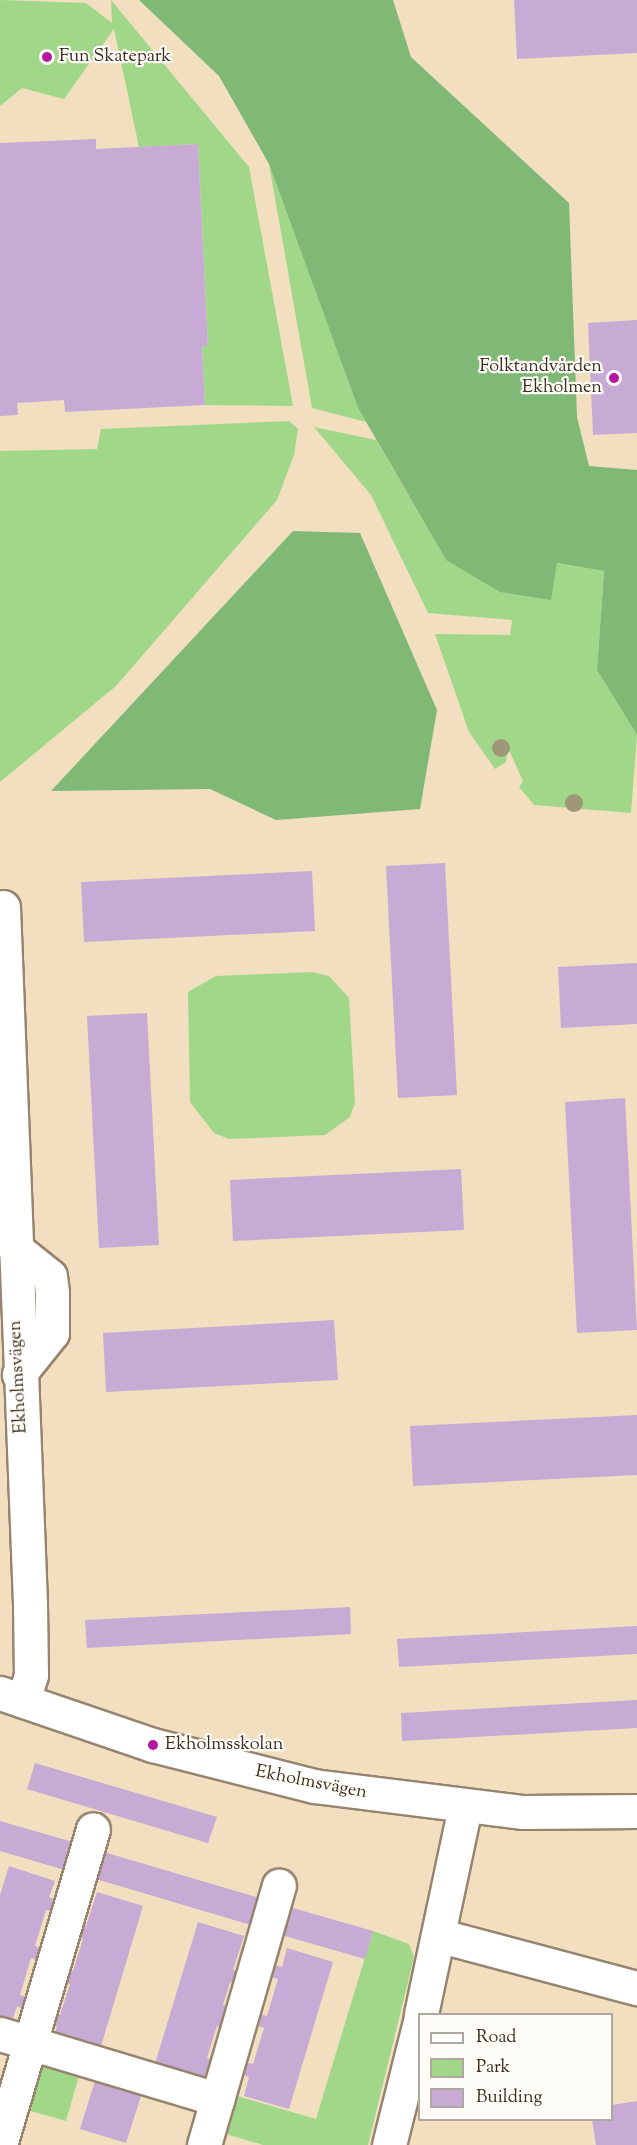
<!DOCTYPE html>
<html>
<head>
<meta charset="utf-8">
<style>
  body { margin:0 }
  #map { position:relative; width:637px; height:2145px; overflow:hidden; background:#f1dfc0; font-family:"Sorts Mill Goudy",serif }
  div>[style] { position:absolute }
  .green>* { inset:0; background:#a1d789 }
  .forest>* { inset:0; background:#80b875 }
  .building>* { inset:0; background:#c7abd4 }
  .roads { filter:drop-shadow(2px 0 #96846f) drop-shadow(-2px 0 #96846f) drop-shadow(0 2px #96846f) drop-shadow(0 -2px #96846f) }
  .minor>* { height:33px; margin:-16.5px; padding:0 16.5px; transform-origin:16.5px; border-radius:16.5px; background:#fff }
  .trees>* { width:18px; height:18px; margin:-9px; border-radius:50%; background:#9e9878 }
  .dots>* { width:16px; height:16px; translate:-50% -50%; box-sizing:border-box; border:3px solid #fdfcf7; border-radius:50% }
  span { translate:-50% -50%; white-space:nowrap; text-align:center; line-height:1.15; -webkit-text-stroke:4.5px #fdfcf7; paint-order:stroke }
  .poi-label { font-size:18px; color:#3b2a1e }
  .left { translate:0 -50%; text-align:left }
  .right { translate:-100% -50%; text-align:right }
  .street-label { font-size:18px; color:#3b2a1e }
  .legend { position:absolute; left:418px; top:2013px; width:195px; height:108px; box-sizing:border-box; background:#fdfcf7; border:2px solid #afa8a0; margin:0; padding:8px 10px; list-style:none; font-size:18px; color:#3b2a1e }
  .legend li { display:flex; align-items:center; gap:12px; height:30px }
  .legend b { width:30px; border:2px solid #afa8a0 }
</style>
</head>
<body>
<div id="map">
  <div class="green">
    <div style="clip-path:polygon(0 0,86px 3px,112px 23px,111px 0,249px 167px,293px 406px,205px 405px,202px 346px,208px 345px,198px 144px,139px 147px,114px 29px,64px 99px,22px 88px,0 106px)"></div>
    <div style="clip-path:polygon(269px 164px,358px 408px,366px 422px,312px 408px)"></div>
    <div style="clip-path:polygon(289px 421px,298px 429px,294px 455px,277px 500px,116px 686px,0 782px,0 451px,97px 449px,101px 429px)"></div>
    <div style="clip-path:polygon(314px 427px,376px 440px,446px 560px,557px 563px,604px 571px,597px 670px,637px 735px,631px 813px,534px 805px,519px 787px,523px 781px,508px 748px,506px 762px,495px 769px,469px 732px,435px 634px,510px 635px,512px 620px,428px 613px,371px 495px)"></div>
    <div style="clip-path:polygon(312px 972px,329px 976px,349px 998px,355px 1103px,350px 1117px,325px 1135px,229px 1139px,214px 1133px,190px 1102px,188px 992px,216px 976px)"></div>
    <div style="clip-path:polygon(373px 1931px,409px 1944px,414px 1957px,368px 2145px,263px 2145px,219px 2132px,230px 2094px,316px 2119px)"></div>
    <div style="clip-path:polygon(44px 2054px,82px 2065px,66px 2121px,27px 2110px)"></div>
  </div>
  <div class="forest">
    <div style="clip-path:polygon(139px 0,393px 0,411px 57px,569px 203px,577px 417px,589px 466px,637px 470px,637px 735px,597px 670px,604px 571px,557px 563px,551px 600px,500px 592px,446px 560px,358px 408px,269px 164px,219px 76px)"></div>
    <div style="clip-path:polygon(293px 531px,360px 533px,437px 710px,420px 809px,276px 820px,210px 789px,51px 791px)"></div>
  </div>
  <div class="building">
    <div style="clip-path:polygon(514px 0,637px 0,637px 53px,517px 59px)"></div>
    <div style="clip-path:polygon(96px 139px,96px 149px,198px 144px,208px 346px,202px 346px,205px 405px,65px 412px,64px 400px,17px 403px,18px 415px,0 416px,0 143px)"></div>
    <div style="clip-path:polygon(637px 320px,637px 433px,593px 435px,588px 323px)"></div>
    <div style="clip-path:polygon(445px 863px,457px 1095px,398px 1098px,386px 866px)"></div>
    <div style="clip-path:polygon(312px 871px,315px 931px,84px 942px,81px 882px)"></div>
    <div style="clip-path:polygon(637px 963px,637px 1024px,561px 1028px,558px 967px)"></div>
    <div style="clip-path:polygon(147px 1013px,159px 1245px,99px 1248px,87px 1016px)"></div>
    <div style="clip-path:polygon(625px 1098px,637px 1330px,577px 1333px,565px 1102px)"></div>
    <div style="clip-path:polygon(461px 1169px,464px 1230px,233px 1241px,230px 1180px)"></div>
    <div style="clip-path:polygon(334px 1320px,338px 1380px,106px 1392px,103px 1333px)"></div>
    <div style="clip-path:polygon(637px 1415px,637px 1475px,413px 1486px,410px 1426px)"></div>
    <div style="clip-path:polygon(350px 1607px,351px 1634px,87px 1648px,85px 1620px)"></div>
    <div style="clip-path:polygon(637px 1626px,637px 1654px,399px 1667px,397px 1639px)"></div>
    <div style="clip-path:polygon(637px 1700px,637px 1728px,402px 1741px,401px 1713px)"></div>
    <div style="clip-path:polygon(35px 1763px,217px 1817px,208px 1843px,27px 1789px)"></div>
    <div style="clip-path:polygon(0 1821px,76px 1843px,68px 1871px,0 1851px)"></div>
    <div style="clip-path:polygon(97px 1850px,266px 1900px,258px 1927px,89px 1877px)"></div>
    <div style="clip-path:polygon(9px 1866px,55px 1881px,49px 1897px,55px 1900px,52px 1911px,46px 1910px,35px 1946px,41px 1948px,38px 1960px,31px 1958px,20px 1995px,27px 1997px,23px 2009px,17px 2006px,10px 2028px,0 2025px,0 1895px)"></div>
    <div style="clip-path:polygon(97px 1892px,143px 1906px,99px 2053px,53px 2039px,57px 2027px,50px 2025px,54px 2013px,60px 2015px,70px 1984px,63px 1981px,66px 1969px,73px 1971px,83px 1939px,76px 1938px,80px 1924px,86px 1926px)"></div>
    <div style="clip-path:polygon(286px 1906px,373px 1931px,365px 1959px,278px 1934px)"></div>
    <div style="clip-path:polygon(198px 1922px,244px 1936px,233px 1970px,240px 1972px,237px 1984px,230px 1982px,223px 2005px,230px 2007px,223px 2028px,217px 2026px,207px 2058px,214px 2061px,199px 2084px,153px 2070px)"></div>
    <div style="clip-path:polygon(287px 1948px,333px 1962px,289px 2109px,244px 2096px,249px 2077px,241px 2074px,245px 2062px,253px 2064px,264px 2028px,256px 2025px,259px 2014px,267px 2016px,278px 1979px,271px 1977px,274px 1965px,282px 1967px)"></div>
    <div style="clip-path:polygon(95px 2081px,141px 2096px,126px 2143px,80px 2129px)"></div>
    <div style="clip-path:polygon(637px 2101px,637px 2145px,596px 2145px,592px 2120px,612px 2120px,612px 2105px)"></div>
  </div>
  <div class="roads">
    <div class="minor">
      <div style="left:3px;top:907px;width:698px;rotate:87.78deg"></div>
      <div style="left:30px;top:1604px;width:71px;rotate:89.2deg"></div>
      <div style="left:31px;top:1675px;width:27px;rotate:107deg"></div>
      <div style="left:14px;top:1247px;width:46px;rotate:38.9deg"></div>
      <div style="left:50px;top:1276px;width:17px;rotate:83deg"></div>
      <div style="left:52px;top:1293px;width:40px;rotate:90deg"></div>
      <div style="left:52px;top:1333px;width:53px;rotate:128.8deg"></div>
      <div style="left:0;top:1693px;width:162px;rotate:18.8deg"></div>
      <div style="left:153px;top:1745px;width:166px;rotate:14.3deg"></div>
      <div style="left:314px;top:1786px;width:211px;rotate:7.1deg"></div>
      <div style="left:523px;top:1812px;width:114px;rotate:-0.5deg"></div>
      <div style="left:441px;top:1936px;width:203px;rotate:14.9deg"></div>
      <div style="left:421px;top:2014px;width:212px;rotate:-78deg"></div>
      <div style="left:0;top:2034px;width:227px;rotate:16.7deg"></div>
      <div style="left:0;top:2145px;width:329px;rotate:-73.6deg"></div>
      <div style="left:204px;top:2145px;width:270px;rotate:-73.9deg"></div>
      <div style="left:389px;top:2145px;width:127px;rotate:-75.9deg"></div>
    </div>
  </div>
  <div class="trees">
    <div style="left:501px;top:748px"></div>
    <div style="left:574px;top:803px"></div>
  </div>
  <div class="dots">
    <div style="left:47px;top:57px;background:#b5179e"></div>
    <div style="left:614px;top:378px;background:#b5179e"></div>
    <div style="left:153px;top:1745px;background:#b5179e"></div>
  </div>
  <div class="poi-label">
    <span class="left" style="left:59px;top:57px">Fun Skatepark</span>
    <span class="right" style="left:602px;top:378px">Folktandvården<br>Ekholmen</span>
    <span class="left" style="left:165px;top:1745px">Ekholmsskolan</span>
  </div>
  <div class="street-label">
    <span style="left:19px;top:1377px;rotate:-93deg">Ekholmsvägen</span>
    <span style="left:311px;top:1783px;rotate:11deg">Ekholmsvägen</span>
  </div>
  <ul class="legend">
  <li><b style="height:8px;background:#fff"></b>Road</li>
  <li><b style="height:16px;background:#a1d789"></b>Park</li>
  <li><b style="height:16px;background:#c7abd4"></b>Building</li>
  </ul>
</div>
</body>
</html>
